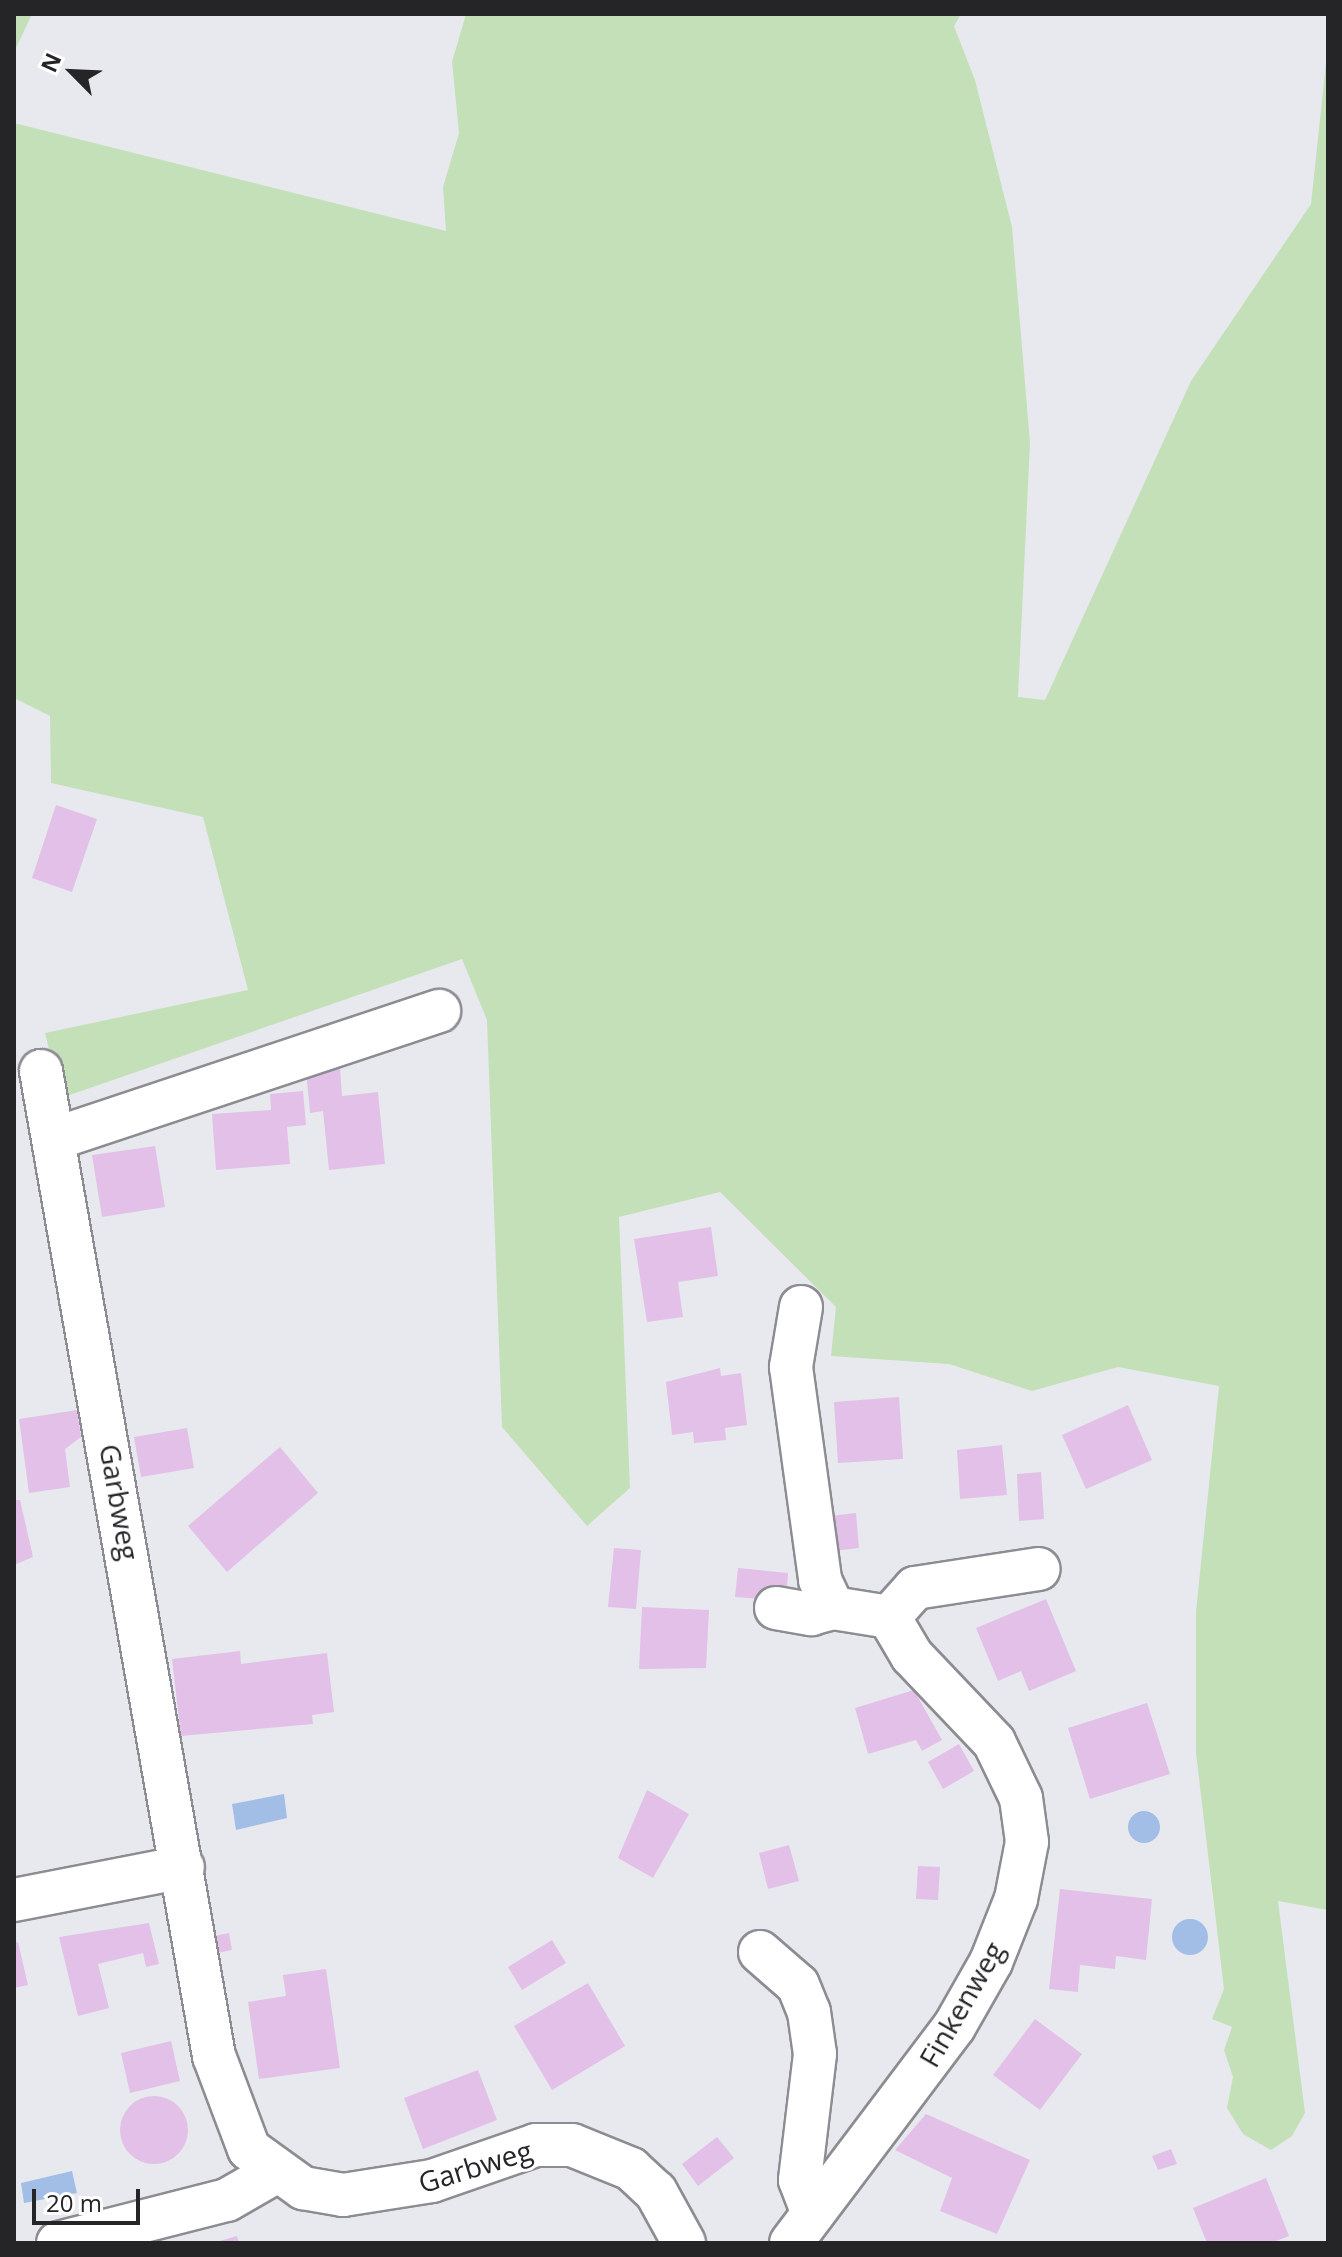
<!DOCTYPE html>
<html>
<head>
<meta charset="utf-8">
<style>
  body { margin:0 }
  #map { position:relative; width:1342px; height:2257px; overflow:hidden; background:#e8e9ef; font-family:"Open Sans",sans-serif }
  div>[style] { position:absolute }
  .green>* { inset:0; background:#c4e0b8 }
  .water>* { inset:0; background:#a2bee6 }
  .round { border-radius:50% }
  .building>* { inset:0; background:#e2c0e8 }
  .roads { filter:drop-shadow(2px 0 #8c8c92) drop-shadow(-2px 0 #8c8c92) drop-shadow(0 2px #8c8c92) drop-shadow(0 -2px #8c8c92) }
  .minor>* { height:42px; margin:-21px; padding:0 21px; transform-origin:21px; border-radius:21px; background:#fff }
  span { translate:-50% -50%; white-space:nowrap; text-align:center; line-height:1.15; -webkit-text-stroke:6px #fff; paint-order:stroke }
  .street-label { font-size:28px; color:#252527 }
  .frame { position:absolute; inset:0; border:16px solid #252527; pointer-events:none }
  .north { position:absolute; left:32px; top:32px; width:80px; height:80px; -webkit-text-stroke:6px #fff; paint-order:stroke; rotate:294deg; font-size:22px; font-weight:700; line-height:32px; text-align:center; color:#252527 }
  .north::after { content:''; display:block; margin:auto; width:28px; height:36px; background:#252527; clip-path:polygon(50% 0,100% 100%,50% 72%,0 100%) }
  .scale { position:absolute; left:32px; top:2189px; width:108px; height:36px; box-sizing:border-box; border:4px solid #252527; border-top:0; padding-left:10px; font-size:24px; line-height:28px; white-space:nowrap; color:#252527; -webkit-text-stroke:6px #fff; paint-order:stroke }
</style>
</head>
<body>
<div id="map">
  <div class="green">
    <div style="clip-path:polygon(14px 14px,32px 14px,14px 52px)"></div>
    <div style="clip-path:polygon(466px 14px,961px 14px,954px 26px,975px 80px,1012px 227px,1030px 443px,1018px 697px,1045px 700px,1191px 381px,1311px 204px,1328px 44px,1328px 1910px,1278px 1901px,1305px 2113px,1292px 2136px,1271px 2150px,1243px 2134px,1227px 2108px,1233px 2077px,1224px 2050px,1232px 2027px,1212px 2019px,1224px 1989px,1196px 1753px,1196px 1612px,1219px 1386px,1118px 1367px,1032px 1391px,949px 1364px,831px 1356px,836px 1307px,720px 1192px,619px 1217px,630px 1488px,587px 1526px,502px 1427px,487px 1020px,462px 959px,61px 1098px,45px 1033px,248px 990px,203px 817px,51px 783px,50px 716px,14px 698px,14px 123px,446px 231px,443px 187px,459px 133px,452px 62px)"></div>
  </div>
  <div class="water">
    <div style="clip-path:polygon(284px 1794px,287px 1818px,236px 1830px,232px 1804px)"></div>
    <div class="round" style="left:1128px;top:1811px;width:32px;height:32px"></div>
    <div class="round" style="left:1172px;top:1919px;width:36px;height:36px"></div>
    <div style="clip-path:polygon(72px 2171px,77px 2193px,24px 2203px,21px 2183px)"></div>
  </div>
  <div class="building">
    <div style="clip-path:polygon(56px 805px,97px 819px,72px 892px,32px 878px)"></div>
    <div style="clip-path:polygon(340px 1067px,342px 1096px,378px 1092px,385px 1164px,329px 1170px,323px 1111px,310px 1113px,306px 1070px)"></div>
    <div style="clip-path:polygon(303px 1091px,306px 1125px,287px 1127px,290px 1164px,216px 1170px,212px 1114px,271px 1110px,270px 1094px)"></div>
    <div style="clip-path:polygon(155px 1146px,165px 1207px,102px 1217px,92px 1155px)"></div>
    <div style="clip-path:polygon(711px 1227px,718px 1276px,678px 1282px,683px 1317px,647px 1322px,634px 1239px)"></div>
    <div style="clip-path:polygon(720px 1368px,721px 1376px,741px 1373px,747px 1425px,725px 1428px,726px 1440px,694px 1443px,693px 1432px,672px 1435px,666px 1382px)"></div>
    <div style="clip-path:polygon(899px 1397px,903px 1459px,838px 1463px,834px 1402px)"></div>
    <div style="clip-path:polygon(1128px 1405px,1152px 1460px,1086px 1489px,1062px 1435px)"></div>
    <div style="clip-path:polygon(77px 1410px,81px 1437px,65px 1449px,70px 1487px,29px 1493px,19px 1419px)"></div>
    <div style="clip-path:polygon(187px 1428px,194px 1468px,141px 1477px,134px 1437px)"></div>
    <div style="clip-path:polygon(1002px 1445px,1007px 1495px,960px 1499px,957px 1450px)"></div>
    <div style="clip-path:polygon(280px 1447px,318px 1493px,227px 1572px,188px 1526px)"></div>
    <div style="clip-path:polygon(1041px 1472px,1044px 1519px,1019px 1521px,1017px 1474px)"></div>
    <div style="clip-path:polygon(14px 1500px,20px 1500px,33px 1557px,14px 1565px)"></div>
    <div style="clip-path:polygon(856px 1513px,859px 1548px,833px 1551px,830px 1516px)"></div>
    <div style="clip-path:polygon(614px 1548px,641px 1550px,636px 1609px,608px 1607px)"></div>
    <div style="clip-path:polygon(738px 1568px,788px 1573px,786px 1601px,735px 1597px)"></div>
    <div style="clip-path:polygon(1046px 1599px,1076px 1671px,1029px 1691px,1021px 1671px,998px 1681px,976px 1628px)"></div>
    <div style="clip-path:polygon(642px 1607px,709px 1610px,706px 1668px,639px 1669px)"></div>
    <div style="clip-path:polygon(240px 1651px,241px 1664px,327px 1653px,334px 1712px,312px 1715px,313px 1724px,181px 1736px,172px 1659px)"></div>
    <div style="clip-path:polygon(914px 1690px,942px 1740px,922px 1751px,916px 1740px,868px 1754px,855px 1708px)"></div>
    <div style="clip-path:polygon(1147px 1703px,1170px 1774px,1090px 1799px,1068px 1728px)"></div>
    <div style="clip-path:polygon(959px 1744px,974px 1771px,943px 1789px,928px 1762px)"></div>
    <div style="clip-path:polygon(647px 1790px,689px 1814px,653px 1878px,618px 1858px)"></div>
    <div style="clip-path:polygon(789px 1845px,799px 1881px,768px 1889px,759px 1853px)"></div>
    <div style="clip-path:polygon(918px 1866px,940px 1867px,938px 1900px,916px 1899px)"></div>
    <div style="clip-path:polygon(1060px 1889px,1152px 1899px,1146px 1960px,1116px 1956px,1115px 1969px,1080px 1965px,1078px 1992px,1049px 1989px)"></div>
    <div style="clip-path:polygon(149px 1923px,159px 1964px,146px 1967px,143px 1953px,98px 1964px,109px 2008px,78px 2016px,59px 1937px)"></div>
    <div style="clip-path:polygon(229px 1933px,232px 1950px,217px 1953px,214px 1936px)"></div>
    <div style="clip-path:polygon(552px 1940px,566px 1963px,522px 1990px,508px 1967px)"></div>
    <div style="clip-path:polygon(18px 1942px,28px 1985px,14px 1988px,14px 1943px)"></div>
    <div style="clip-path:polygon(326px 1969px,340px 2068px,259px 2079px,248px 2002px,286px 1996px,283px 1975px)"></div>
    <div style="clip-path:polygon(588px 1983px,625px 2046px,552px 2090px,514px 2026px)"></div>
    <div style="clip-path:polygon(1035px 2019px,1082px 2054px,1040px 2110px,993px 2075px)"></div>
    <div style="clip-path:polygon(171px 2041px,180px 2081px,130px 2093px,121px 2053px)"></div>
    <div style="clip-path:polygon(478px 2070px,497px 2120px,423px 2149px,404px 2098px)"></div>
    <div class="round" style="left:120px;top:2096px;width:68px;height:68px"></div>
    <div style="clip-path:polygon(926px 2114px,1030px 2160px,997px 2234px,940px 2211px,952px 2178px,895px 2150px)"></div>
    <div style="clip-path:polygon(717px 2137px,734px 2158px,698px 2186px,682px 2164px)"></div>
    <div style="clip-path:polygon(1171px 2149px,1177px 2164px,1158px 2170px,1152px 2156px)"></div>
    <div style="clip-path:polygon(1266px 2178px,1289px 2236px,1271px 2243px,1207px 2243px,1193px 2208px)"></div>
    <div style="clip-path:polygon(237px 2236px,239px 2243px,217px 2243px,216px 2242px)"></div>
  </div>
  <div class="roads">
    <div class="minor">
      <div style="left:41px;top:1071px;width:1000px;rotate:80.04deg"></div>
      <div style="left:214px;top:2056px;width:99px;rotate:69.4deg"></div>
      <div style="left:249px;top:2149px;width:67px;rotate:35.8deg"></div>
      <div style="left:303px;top:2188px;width:41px;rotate:9.9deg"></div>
      <div style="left:343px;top:2195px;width:90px;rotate:-8.9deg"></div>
      <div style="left:432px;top:2181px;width:110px;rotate:-19.1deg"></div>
      <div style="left:536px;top:2145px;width:36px"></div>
      <div style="left:572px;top:2145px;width:64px;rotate:22.1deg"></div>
      <div style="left:631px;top:2169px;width:34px;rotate:43deg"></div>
      <div style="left:656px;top:2192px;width:58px;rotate:61.2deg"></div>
      <div style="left:54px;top:1139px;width:406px;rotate:-18.4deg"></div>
      <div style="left:801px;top:1307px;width:61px;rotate:99.5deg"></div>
      <div style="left:791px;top:1367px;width:215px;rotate:82.2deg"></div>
      <div style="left:820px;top:1580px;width:31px;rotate:65deg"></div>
      <div style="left:833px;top:1608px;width:57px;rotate:9.1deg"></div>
      <div style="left:776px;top:1608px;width:36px;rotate:10deg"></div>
      <div style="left:811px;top:1614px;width:23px;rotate:-15deg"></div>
      <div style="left:14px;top:1900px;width:172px;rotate:-11deg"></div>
      <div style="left:760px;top:1952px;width:50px;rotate:41deg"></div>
      <div style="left:798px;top:1985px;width:29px;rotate:68deg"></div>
      <div style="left:809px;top:2012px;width:42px;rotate:81.9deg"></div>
      <div style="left:815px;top:2054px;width:127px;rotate:96.8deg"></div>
      <div style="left:800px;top:2180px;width:36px;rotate:69deg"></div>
      <div style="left:58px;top:2243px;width:174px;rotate:-14.3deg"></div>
      <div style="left:227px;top:2200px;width:54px;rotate:-29.9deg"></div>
      <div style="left:791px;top:2243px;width:271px;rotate:-53deg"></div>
      <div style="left:954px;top:2027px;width:75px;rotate:-60.4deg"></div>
      <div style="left:991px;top:1962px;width:68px;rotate:-68.4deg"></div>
      <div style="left:1016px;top:1899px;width:58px;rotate:-79.1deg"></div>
      <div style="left:1027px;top:1842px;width:44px;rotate:-97.8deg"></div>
      <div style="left:1021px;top:1798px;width:62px;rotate:-115.7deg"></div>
      <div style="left:994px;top:1742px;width:119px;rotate:-133.6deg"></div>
      <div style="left:912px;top:1656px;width:45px;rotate:-120.5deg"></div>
      <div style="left:889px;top:1617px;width:39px;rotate:-48deg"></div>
      <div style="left:915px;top:1588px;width:125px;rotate:-8.7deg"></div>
    </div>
  </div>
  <div class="street-label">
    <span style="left:120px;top:1502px;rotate:80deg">Garbweg</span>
    <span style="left:961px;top:2004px;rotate:-60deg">Finkenweg</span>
    <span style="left:475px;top:2166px;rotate:-17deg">Garbweg</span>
  </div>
  <div class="frame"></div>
  <div class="north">N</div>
  <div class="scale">20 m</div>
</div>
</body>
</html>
